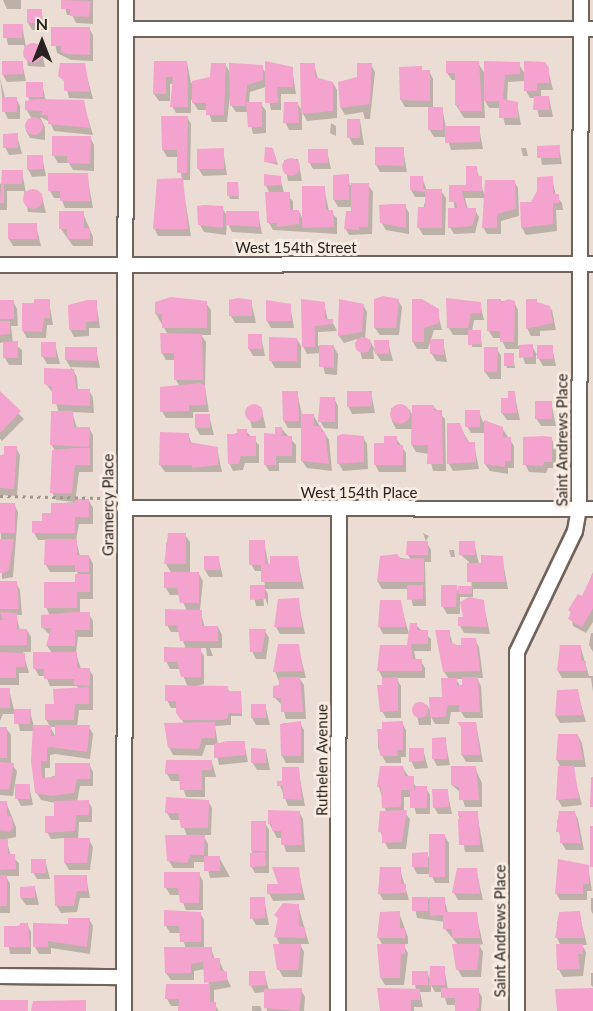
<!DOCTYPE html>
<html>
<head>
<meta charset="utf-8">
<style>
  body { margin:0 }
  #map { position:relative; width:593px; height:1011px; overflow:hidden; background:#ebddd4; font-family:Lato,sans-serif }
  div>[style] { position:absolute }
  .shadow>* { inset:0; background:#0003 }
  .building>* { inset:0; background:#f3a3cd }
  .round { border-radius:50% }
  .path>* { height:3px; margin-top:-1.5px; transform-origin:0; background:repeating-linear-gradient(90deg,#a0958f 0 3px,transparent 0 7.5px) }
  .roads { filter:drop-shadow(2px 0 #6f635b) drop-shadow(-2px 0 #6f635b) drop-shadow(0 2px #6f635b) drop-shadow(0 -2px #6f635b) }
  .minor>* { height:14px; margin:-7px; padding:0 7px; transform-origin:7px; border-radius:7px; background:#fff }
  span { translate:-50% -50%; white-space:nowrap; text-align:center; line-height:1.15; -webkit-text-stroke:6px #f8ebe1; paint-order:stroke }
  .street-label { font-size:15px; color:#282320 }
  .north { position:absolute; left:12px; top:12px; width:60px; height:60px; -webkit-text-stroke:4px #f8ebe1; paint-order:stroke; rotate:0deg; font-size:16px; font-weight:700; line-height:24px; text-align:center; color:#282320 }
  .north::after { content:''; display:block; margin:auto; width:21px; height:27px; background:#282320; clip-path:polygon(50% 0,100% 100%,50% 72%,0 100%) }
</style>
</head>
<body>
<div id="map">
  <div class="shadow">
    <div style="clip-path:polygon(3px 0,21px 0,21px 9px,7px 9px)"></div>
    <div style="clip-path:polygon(63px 0,93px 0,93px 24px,76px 23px,72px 15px,67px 15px)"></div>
    <div style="clip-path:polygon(41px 10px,45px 30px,32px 30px,28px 23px)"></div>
    <div style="clip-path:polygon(4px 25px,22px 25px,26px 47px,41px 47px,45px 67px,28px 66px,24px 45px,8px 45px)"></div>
    <div style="clip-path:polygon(89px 28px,93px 35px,93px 61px,71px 60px,57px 53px,52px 29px)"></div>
    <div style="clip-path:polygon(22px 62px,26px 81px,7px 82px,3px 75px)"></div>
    <div style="clip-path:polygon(155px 62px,187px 62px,191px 83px,212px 78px,225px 64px,231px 74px,262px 67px,266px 74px,292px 68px,296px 94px,281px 94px,281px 110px,271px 110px,266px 87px,250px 92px,249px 104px,261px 104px,266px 111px,266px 133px,253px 134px,248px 112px,236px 112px,231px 105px,231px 88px,227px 122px,212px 122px,208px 110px,198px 110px,191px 99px,191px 113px,176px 113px,172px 106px,174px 84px,170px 84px,170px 101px,159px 101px,154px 94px)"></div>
    <div style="clip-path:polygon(478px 63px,485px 74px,519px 64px,526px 76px,548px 69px,553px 90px,541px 90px,541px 97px,549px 97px,553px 117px,539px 117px,535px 98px,530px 98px,526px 91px,526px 81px,508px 82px,507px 101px,517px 103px,521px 125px,505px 125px,501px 108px,489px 108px,484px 99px,485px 118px,464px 118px,456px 105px,456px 80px,452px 80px,447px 73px)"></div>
    <div style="clip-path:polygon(314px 64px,318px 79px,333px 83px,337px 90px,337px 118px,307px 121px,302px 112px,302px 130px,289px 130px,285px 122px,297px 103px,303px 112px)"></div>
    <div style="clip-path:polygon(61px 65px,84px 65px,93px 99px,69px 98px)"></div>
    <div style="clip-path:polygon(371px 65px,375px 72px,370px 119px,365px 119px,363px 112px,345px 115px,341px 108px)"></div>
    <div style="clip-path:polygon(429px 71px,433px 79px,433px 108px,442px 108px,446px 127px,479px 128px,483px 149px,451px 150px,447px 137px,434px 137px,429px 129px,429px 107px,405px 107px,401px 100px)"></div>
    <div style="clip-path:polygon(0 78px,5px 98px,16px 98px,20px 106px,20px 119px,8px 119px,4px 111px)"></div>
    <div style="clip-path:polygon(42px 83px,46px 102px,83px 102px,93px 135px,54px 131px,50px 122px,40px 117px,45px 127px,45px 140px,30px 138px,26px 131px,28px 119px,32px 119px,26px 109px,31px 103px,28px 97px)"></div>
    <div style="clip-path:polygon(162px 117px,187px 117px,191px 124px,190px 180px,182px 180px,191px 236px,158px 236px,154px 228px,158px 181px,182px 180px,179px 157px,167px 157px,163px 150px)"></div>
    <div style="clip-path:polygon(360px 120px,364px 145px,353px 145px,349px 137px)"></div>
    <div style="clip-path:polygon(331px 123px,336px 126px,336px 136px,330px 133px)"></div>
    <div style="clip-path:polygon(17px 135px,22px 154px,9px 155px,5px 147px)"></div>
    <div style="clip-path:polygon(90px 137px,94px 145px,94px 171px,73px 170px,69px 163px,58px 163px,54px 156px)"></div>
    <div style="clip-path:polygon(539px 147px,559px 147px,562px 164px,542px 165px)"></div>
    <div style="clip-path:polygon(521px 148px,526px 148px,528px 156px,523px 156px)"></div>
    <div style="clip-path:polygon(272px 149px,274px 152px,278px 165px,266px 162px)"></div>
    <div style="clip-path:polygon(403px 149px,407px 172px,380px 172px,376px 165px)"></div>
    <div style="clip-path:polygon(223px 150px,227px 175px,203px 176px,198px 168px)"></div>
    <div style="clip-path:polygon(327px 151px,331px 169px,313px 169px,309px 162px)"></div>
    <div style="clip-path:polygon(42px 156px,46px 176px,32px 177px,28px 169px)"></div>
    <div style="clip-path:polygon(298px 159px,302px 181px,288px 181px,284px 160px)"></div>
    <div style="clip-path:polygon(476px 167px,485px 197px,514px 181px,518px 188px,519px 216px,501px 221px,501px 234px,487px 234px,483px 227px,486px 198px,465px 198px,468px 210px,475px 210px,479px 217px,475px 233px,454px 234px,450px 227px,455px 210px,451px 187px,467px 187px)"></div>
    <div style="clip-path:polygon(22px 172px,26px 193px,41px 193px,46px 213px,28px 212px,24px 191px,7px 191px,7px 210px,0 210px,0 184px)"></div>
    <div style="clip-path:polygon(87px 175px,93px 208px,65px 208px,61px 198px,54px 198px,50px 191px)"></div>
    <div style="clip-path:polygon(348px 176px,350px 185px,368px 185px,373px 192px,372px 234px,349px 235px,345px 228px,353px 207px,338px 207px,334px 200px)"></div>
    <div style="clip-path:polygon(280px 177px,284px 193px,293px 201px,293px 211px,299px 211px,303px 220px,324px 188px,329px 211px,337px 218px,337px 234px,273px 230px,269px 223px,270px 194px,266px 186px)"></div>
    <div style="clip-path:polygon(422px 177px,427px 191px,441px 191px,446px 198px,445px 235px,423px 235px,419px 228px,426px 197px,415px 197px,411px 190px)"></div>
    <div style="clip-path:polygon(552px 178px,556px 196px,562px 203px,563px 210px,556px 210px,557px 231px,526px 235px,522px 228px,522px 203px,532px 203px)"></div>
    <div style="clip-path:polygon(237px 183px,239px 199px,230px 199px,229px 196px)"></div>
    <div style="clip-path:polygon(405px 206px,409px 213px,409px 234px,386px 230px,381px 222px)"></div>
    <div style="clip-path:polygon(222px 208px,228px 217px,258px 212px,262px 234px,232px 232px,227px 222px,226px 235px,204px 232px,200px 225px)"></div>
    <div style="clip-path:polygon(83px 213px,93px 237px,93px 246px,73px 246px,61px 229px)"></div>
    <div style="clip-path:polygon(36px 225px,41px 246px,13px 246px,9px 239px)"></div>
    <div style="clip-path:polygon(398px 300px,402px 307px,399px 335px,380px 335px,375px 328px)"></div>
    <div style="clip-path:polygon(489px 300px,514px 302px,518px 310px,518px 346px,532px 346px,539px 358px,552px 347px,556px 366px,543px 366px,536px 354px,536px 364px,525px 364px,521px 349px,506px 349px,501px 338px,493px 338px,489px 331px)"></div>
    <div style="clip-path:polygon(0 301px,13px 301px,17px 309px,18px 326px,11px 326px,13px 343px,22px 350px,22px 365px,9px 365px,5px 358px,5px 342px,0 343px)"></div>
    <div style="clip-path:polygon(49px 301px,53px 325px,47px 325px,46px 338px,27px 338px,23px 331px,23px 304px)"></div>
    <div style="clip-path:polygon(96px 301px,100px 328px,89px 328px,89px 336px,74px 337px,70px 329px)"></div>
    <div style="clip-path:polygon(251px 301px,256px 323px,235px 323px,231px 316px)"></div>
    <div style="clip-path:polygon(206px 303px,211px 310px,211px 335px,201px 335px,206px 342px,205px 387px,209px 412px,193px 412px,193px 418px,166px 418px,162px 411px,180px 387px,176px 380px,176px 360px,166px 360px,162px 353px,162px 335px,168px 335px,156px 314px)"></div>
    <div style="clip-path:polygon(324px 303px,328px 321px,332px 321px,337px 331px,318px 332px,318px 346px,333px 346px,338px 354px,337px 375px,325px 374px,320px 353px,307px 354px,303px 346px)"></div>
    <div style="clip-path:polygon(480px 303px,484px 320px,474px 320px,472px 331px,480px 331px,482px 347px,472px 347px,470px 335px,453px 335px,449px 328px)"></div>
    <div style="clip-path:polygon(538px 304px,552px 310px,556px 330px,540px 331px,540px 336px,531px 336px,527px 328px)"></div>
    <div style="clip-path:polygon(290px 305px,294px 328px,271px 328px,267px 321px)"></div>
    <div style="clip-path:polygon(363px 305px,367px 312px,365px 339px,369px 339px,376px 352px,388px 341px,393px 361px,381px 361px,373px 349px,374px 359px,362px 359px,357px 339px,344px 343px,339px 336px)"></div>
    <div style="clip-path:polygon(437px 310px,442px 330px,434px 330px,428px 349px,417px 349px,413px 342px)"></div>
    <div style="clip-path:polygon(261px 336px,265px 356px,253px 356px,249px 349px)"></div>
    <div style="clip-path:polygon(297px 339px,301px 346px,301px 368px,275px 368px,271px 361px)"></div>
    <div style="clip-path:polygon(443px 341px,447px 362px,436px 361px,432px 354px)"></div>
    <div style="clip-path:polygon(55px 344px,60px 364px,47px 364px,43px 357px)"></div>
    <div style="clip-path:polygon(96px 348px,100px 368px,71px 367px,77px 377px,78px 390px,89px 390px,93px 398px,94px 413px,72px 412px,77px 428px,89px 428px,93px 435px,93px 472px,79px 472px,75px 502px,89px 501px,93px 508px,93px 524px,79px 524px,76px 540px,80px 556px,89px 556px,93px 564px,93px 599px,80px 599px,80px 614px,89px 614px,93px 621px,93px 637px,78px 637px,76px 653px,81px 669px,89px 669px,93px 676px,93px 710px,79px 710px,77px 727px,89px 727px,93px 734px,90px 759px,55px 754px,50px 755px,50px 768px,45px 768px,45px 779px,89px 764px,93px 772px,93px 786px,80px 786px,77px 802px,88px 801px,92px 808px,92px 822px,79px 822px,78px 840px,89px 840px,93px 847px,90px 870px,69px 870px,65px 863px,65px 838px,51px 839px,47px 832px,55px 818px,55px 803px,41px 800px,36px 792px,34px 731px,20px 731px,16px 714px,3px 714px,0 721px,0 689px,9px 689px,14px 710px,30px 711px,34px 727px,50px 727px,56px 737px,56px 727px,50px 727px,46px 719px,55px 705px,79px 689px,77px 686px,50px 686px,46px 676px,39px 676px,35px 669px,35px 653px,52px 653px,47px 646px,50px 635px,43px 628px,50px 616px,46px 607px,77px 583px,79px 576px,77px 572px,50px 572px,46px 565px,46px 540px,38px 540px,34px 533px,52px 515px,52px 504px,75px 502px,56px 500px,52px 492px,55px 451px,51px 444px,59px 413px,53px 393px,46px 384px,72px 370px,66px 360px)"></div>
    <div style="clip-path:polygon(497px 349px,501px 356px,501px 379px,490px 379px,485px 372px)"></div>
    <div style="clip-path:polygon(513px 354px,515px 368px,507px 368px,506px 365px)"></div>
    <div style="clip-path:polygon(297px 392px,302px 415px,313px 415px,329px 440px,332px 471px,307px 468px,302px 461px,302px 428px,288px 428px,284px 421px)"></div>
    <div style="clip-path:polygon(371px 392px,375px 413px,352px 414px,348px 406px)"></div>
    <div style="clip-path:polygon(514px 392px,520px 420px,507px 420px,502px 413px)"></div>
    <div style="clip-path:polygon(0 395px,24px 419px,2px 441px,0 439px)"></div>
    <div style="clip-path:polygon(334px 398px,338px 406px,338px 429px,324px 428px,320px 421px)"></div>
    <div style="clip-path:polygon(551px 402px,556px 426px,541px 426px,536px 418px)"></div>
    <div style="clip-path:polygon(247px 407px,261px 407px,266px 428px,252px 428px)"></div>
    <div style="clip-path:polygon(434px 407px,445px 419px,446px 471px,433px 471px,429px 454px,416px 452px,412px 445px,413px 429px,396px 429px,392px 421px,391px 408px,409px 409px,413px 416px)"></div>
    <div style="clip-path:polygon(479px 412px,483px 422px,502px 428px,514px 446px,514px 468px,508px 468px,508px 474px,490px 471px,485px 464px,485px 433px,471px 433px,467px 426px)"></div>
    <div style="clip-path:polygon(209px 415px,214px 435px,200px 435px,196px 428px)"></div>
    <div style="clip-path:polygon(449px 425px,459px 425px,470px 444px,474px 444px,479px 469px,453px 471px,449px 464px)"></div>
    <div style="clip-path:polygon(281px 428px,296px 445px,296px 463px,279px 463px,279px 471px,269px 471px,265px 464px)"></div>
    <div style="clip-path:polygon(246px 431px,259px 445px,259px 463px,245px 463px,243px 470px,233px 471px,229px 463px,229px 435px)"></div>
    <div style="clip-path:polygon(188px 434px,192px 444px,217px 448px,222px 472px,165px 472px,160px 465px)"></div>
    <div style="clip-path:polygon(339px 437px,363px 437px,367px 444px,368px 469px,343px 471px,339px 464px)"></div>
    <div style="clip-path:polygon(396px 438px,406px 453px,406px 472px,379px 472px,375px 464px,385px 444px)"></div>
    <div style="clip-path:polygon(551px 439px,556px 446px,556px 468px,548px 468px,546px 473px,529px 472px,525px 464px)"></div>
    <div style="clip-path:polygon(16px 448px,20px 455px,17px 496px,0 495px,0 456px)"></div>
    <div style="clip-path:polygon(0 503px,14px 504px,18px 512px,13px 577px,2px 579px)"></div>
    <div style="clip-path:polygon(423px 533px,429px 536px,426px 541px,431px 550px,431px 562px,425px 562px,426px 606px,413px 606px,409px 589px,382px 589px,378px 582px,380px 559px,393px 556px,411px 560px,408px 555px,426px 542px)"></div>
    <div style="clip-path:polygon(185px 535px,190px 542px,190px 574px,199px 574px,203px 581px,200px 610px,205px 628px,218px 627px,222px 635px,222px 648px,210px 648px,213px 656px,207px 656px,206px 648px,199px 648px,204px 656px,204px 684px,194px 687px,227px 688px,230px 692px,241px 692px,242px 716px,231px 716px,231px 725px,215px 726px,218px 745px,244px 742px,248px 762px,219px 765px,215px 745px,206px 745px,202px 756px,173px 755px,169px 747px,184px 724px,177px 708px,171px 708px,167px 700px,188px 687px,180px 669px,170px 669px,166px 661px,186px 649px,180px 632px,171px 632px,167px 625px,187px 611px,180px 595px,170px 595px,166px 588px,172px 574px,166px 564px,166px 543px)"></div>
    <div style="clip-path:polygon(264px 542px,269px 566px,297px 557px,304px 589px,265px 589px,268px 594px,268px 606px,263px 592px,264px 606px,256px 606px,252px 587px,265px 587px,263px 571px,255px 571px,251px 564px)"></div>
    <div style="clip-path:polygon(474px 542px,479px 564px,502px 557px,508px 589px,473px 589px,473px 597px,460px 597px,460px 614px,447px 614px,443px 607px,456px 587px,459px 593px,459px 588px,472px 588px,469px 562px,461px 555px)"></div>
    <div style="clip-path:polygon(449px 550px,454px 550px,455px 557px,451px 557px)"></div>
    <div style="clip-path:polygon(218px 557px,223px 577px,209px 577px,205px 570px)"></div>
    <div style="clip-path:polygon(593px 572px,593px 622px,586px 633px,573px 626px,570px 610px,583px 598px)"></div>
    <div style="clip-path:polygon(0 582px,16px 583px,20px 590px,22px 615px,16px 615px,20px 630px,27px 630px,31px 637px,31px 652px,23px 652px,29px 673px,19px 673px,19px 685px,0 685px)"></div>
    <div style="clip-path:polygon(298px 600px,305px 634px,280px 634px,276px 627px)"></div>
    <div style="clip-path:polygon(400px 602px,409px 634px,383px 634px,379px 626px)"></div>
    <div style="clip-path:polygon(483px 602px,490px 634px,464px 633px,460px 626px)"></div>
    <div style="clip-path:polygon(416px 625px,431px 639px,431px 651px,414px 651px,416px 661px,421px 661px,425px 668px,425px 678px,396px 678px,401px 686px,401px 718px,386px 718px,382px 711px,383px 679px,379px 671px,408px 646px)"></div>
    <div style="clip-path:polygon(265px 631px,269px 638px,266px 659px,256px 659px,252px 651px)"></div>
    <div style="clip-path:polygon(evenodd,449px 631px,453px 645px,463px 647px,475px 640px,479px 647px,483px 678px,477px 678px,481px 686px,483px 718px,465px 718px,461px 712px,451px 712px,449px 724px,435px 724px,431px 717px,431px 725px,419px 725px,415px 705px,427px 705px,431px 712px,443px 699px,449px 679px,444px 672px,449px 631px,456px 679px,463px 679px,463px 686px,460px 686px,456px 679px)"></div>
    <div style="clip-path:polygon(591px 633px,593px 633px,593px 652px,589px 645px)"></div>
    <div style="clip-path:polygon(298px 646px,306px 678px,299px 678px,304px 685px,306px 719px,286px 719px,282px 705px,274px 697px,281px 687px,275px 671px)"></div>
    <div style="clip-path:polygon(561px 646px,581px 648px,589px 676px,593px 676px,593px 692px,591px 678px,562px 678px,558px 671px)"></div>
    <div style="clip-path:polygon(577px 691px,586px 722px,560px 723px,556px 716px)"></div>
    <div style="clip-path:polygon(265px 705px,270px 725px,256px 725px,252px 718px)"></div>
    <div style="clip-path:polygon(283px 723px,300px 723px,304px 730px,304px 763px,286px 763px,282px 756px)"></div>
    <div style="clip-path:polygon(402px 723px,406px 730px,406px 757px,401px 757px,401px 763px,386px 763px,378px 748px,378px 731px)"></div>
    <div style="clip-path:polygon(476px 723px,483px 762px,466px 762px,462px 755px,462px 728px)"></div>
    <div style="clip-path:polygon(0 728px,6px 728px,11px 735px,11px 764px,17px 771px,13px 796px,0 795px)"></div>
    <div style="clip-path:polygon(559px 736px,578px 736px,582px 743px,586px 767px,572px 767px,582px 805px,562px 807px,558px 800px,561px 768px,557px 760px)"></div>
    <div style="clip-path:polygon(445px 739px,450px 765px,437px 766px,433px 758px)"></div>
    <div style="clip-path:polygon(423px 749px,428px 768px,415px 769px,411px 761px)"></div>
    <div style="clip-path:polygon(266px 750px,270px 770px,257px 770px,252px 762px)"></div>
    <div style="clip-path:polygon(167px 761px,212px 762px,216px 777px,205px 777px,205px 797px,186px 797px,181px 781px,171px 781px,167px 774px)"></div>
    <div style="clip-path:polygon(402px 767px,417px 788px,426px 788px,430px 795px,430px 814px,416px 814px,412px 797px,404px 797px,404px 812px,410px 819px,406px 849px,388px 849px,380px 831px,386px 812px,379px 787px)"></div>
    <div style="clip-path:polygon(298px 768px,305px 806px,288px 806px,279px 783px,284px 783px)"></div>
    <div style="clip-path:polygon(475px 768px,482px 783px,482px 807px,465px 807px,461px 793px,452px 785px)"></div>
    <div style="clip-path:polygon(29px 785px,33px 805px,21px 806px,17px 798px)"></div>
    <div style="clip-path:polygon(447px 790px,452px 814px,438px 814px,434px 807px)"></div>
    <div style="clip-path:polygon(167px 799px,208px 801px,212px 808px,211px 835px,203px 835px,208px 844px,208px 858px,219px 857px,230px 877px,210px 878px,206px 862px,194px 862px,194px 868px,173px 868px,169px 861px,187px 836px,181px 820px,171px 820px,167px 813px)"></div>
    <div style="clip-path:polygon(0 802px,6px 802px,16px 827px,16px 837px,6px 839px,11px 856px,19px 863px,19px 876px,6px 876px,10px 884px,10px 913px,0 913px)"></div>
    <div style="clip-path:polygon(299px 812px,303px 819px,305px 852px,286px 852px,282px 838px,277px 838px,269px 823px)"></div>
    <div style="clip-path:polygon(574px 812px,578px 819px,584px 850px,566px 850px,561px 842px,557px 820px)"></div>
    <div style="clip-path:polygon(477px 813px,484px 852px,465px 852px,459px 816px)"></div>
    <div style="clip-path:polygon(265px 823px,269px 830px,269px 873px,255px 873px,251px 866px,252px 851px)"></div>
    <div style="clip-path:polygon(444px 835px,449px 843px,449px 883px,435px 883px,431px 874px,417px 874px,413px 866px,427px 854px,431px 861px)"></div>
    <div style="clip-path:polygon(45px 860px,50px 879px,37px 879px,33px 872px)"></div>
    <div style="clip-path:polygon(559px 861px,588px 866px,592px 891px,587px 891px,587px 900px,560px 900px,556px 893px)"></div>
    <div style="clip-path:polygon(298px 868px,305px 900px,273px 901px,269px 893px)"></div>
    <div style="clip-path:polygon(400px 869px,409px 900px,383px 900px,379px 893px)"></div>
    <div style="clip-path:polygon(458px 869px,476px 869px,483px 900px,458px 900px,454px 893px)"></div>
    <div style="clip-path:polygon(199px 874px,203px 881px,203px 910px,186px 910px,180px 895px,170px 895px,166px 888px)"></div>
    <div style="clip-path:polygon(86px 876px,90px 898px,80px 898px,77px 912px,61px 913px,56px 905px)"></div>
    <div style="clip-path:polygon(35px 888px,39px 905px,26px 905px,21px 898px)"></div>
    <div style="clip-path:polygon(264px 898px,269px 925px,256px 925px,252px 918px)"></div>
    <div style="clip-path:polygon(413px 898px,444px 898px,448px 913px,476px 913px,483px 944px,479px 945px,483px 952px,481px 977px,462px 977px,458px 970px,458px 945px,445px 929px,445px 922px,417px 918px)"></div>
    <div style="clip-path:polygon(591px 898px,593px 898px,593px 914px,591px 911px)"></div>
    <div style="clip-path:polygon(298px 905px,309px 944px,300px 944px,304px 952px,302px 977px,283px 977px,279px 970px,280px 945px,276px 937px)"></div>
    <div style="clip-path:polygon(200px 913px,204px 920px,204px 948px,211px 948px,215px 960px,219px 960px,231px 987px,214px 990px,214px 1004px,219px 1011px,180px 1011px,180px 1006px,171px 1006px,167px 999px,167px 985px,209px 986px,206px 969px,194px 971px,194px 980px,171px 980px,166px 973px,166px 949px,186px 949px,181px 933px,170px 933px,166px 926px)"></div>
    <div style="clip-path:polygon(399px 913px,408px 937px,408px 944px,403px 944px,408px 953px,404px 985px,385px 985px,381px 978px,383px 946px,378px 937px)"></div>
    <div style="clip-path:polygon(579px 913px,587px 945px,582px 945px,586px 952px,583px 976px,563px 977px,559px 970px,561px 946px,557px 938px,557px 921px)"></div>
    <div style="clip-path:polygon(89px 919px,93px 926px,90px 954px,51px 948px,51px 954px,39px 954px,35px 947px,35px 925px,69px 925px)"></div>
    <div style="clip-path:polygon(27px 924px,31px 932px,31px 954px,10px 954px,6px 928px)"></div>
    <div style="clip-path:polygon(444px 967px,448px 990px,478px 990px,482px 997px,481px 1011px,457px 1011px,457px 1005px,447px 1005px,443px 992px,435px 992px,431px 985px,431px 992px,420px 992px,423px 1007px,414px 1007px,414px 1011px,381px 1011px,416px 990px,413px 973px,427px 973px,431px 980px)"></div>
    <div style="clip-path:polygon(264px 972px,269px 990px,301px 990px,305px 997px,304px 1011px,267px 1011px,265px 992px,255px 993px,251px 986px)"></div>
    <div style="clip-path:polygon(591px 973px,593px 973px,593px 987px,591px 985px)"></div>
    <div style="clip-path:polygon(252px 1006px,260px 1006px,262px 1011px,252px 1011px)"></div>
  </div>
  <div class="building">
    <div style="clip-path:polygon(61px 0,91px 1px,89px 17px,70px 16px,70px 9px,61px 9px)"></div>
    <div style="clip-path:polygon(27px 9px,42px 9px,42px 23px,27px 23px)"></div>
    <div style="clip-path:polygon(3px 24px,23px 24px,22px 38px,3px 38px)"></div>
    <div style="clip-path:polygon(51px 27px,90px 27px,90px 55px,66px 54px,61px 52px,61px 46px,51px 46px)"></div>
    <div class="round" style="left:23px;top:43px;width:20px;height:20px"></div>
    <div style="clip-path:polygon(2px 61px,23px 61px,23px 74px,2px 75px)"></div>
    <div style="clip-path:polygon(154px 61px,187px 61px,188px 107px,170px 107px,173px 77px,166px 77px,166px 94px,153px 94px)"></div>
    <div style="clip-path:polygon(265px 61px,293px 67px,293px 87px,277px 87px,278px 103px,265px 103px)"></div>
    <div style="clip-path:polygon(446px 61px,479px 61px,482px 111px,459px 111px,459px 105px,455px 105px,455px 73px,446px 73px)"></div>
    <div style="clip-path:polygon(484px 61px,520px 62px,520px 74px,505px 75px,503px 99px,518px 102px,518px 118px,499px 118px,499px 101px,484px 101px)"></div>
    <div style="clip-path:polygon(524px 61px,545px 62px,549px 68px,549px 83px,537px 83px,537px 91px,524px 91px)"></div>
    <div style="clip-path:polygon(60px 63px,85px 63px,90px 92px,64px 91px,64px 81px,58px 76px)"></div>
    <div style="clip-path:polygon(211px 63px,226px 63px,224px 115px,206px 115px,206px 103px,192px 103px,192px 81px,210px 77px)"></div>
    <div style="clip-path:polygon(229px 63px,263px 65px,263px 80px,247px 85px,245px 106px,230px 106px)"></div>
    <div style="clip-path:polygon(300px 63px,315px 63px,315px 77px,333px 82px,333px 111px,301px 114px)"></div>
    <div style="clip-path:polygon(357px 63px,372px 63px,370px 104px,340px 108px,338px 82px,357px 77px)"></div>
    <div style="clip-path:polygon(422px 66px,422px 70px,430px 70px,430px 101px,400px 100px,399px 67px)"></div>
    <div style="clip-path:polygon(26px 82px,43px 82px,43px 97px,26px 97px)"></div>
    <div style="clip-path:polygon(534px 96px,549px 96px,549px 110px,533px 110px)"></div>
    <div style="clip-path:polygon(2px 97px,17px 97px,17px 112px,2px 112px)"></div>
    <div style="clip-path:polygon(36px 99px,84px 100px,90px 128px,48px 124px,48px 115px,42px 115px,42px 111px,25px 110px,25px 101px)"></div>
    <div style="clip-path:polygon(246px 102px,262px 102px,262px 127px,248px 127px)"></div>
    <div style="clip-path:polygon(284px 102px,298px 102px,299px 123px,283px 123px)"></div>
    <div style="clip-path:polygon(428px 107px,443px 107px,443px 130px,428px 130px)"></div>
    <div style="clip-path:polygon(161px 116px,188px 116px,187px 173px,177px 173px,177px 150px,162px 150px)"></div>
    <div class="round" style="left:25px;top:117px;width:18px;height:18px"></div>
    <div style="clip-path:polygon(347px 119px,360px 119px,360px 138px,347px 138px)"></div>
    <div style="clip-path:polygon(445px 126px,480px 126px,480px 142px,445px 143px)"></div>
    <div style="clip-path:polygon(18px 133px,18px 148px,3px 148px,3px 134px)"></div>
    <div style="clip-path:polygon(52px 136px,91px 136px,90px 164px,67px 163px,67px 156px,52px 156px)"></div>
    <div style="clip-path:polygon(560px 145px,559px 158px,537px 158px,537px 146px)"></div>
    <div style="clip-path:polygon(265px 147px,273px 148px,277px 163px,264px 162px)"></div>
    <div style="clip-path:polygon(375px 147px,404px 147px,404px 166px,375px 165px)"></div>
    <div style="clip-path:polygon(224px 148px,224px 169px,197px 169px,197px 149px)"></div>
    <div style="clip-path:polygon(308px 149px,328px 149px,328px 163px,308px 163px)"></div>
    <div style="clip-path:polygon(27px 155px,43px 155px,43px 169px,27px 170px)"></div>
    <div class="round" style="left:282px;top:158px;width:18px;height:18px"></div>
    <div style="clip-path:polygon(466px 166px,477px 166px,477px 176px,482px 176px,482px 191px,462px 191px,466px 208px,476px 208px,476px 215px,472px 226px,448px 228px,448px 208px,457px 208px,456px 202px,449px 202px,449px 185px,466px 185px)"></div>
    <div style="clip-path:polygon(2px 170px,23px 170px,22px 184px,4px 184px,4px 203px,0 203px)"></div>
    <div style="clip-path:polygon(48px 173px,88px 173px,90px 201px,60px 201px,60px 191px,48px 191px)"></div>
    <div style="clip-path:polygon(264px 174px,281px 176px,281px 185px,264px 186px)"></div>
    <div style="clip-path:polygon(349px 174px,349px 200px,333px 200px,333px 175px)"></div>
    <div style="clip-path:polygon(410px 176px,423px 176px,423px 189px,442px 189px,442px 228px,417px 228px,418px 207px,425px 207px,425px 192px,410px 190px)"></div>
    <div style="clip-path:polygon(553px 176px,553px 194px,559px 194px,559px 203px,553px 203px,553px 224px,521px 228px,520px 202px,531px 202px,537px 191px,537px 177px)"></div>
    <div style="clip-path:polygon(183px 178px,188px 229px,153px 229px,157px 179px)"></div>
    <div style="clip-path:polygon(485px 180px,515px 180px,516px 209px,497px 214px,497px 228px,482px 228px)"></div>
    <div style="clip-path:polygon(227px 182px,238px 182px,239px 196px,227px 196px)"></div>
    <div style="clip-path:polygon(351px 183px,369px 183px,368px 227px,359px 227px,359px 230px,344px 229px,346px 211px,351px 211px)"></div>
    <div style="clip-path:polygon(302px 186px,325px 186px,326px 210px,333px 210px,334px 227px,302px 228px)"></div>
    <div class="round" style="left:23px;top:189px;width:20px;height:20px"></div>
    <div style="clip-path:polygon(265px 192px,290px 192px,290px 210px,299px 210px,299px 224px,277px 227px,277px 223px,267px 223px)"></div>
    <div style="clip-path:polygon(392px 204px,406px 204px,406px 228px,380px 223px,379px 205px)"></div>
    <div style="clip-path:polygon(204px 205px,223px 206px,223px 228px,198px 225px,197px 206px)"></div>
    <div style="clip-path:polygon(59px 211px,84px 211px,84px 228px,90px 228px,90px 239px,67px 239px,67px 229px,59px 229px)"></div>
    <div style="clip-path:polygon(226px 211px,259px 211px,259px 227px,226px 225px)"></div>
    <div style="clip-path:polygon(8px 223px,37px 223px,37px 239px,8px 239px)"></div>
    <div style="clip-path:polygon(383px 296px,399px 299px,396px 328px,374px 328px,374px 299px)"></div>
    <div style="clip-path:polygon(171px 297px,207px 301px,207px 328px,162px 328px,162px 314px,155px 314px,155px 302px)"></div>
    <div style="clip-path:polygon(238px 298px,252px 300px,252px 316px,229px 316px,229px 300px)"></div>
    <div style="clip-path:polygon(446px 298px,481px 302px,481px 313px,471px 313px,468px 328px,447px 328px)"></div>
    <div style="clip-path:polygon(34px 299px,50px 299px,50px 318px,44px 318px,42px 332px,22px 331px,22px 303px,34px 303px)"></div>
    <div style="clip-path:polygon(301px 299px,325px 302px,325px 319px,333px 319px,333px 324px,315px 326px,315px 347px,302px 347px)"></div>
    <div style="clip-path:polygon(339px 299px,364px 304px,362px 332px,338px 336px)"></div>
    <div style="clip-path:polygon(412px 299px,422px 299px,439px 309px,439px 323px,424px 328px,424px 342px,412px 342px)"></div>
    <div style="clip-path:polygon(487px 299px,501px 299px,501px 303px,508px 299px,515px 301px,514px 342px,500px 342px,500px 331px,487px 331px)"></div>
    <div style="clip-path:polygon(526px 299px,537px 299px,537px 302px,550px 306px,553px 323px,526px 329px)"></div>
    <div style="clip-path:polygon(0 300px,14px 300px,14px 319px,0 319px)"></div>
    <div style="clip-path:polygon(87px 300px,97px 300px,97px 321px,86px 322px,86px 330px,69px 330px,68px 305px)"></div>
    <div style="clip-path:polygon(266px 300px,291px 304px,291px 321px,266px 321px)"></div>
    <div style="clip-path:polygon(0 321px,10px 321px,10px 334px,0 335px)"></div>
    <div style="clip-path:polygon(468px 330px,481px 330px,481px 344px,468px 345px)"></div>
    <div style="clip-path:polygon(160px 333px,202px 334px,203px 380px,174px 380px,174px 353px,161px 353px)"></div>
    <div style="clip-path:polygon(248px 334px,262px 334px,262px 349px,248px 349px)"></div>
    <div class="round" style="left:355px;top:337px;width:16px;height:16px"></div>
    <div style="clip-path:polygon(269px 337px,297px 338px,297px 361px,269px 361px)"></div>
    <div style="clip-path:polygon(430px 339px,444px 339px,444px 355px,430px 354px)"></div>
    <div style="clip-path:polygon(374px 340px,389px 340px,389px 354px,375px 354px)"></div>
    <div style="clip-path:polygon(18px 341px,18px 358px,3px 358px,3px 342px)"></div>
    <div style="clip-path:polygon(41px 342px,56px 342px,56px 357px,41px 357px)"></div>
    <div style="clip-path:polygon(533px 344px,533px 357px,519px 358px,519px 345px)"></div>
    <div style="clip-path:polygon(319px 345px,334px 345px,334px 368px,319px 367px)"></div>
    <div style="clip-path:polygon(537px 345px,553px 345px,553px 359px,537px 359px)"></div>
    <div style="clip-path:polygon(65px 347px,97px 347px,97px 361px,65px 360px)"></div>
    <div style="clip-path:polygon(484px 347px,498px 347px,497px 372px,484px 372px)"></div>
    <div style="clip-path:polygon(504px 353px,514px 353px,514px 366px,504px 366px)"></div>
    <div style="clip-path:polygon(44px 368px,74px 369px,76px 389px,90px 389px,90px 406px,52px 404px,52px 387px,44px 384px)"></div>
    <div style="clip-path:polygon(200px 383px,205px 385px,206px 405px,189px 405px,189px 411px,160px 412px,160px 387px)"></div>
    <div style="clip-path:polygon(0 391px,21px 411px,1px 432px,0 431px)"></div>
    <div style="clip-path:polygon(282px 391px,298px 391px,299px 421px,283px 421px)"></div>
    <div style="clip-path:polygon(347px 391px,372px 391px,372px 406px,347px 407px)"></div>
    <div style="clip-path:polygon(508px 391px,515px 391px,517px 413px,501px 413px,501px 398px,508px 398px)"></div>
    <div style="clip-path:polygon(320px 397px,335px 397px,335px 422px,318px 422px)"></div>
    <div style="clip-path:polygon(535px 401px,552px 401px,552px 419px,535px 419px)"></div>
    <div class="round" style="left:245px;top:404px;width:18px;height:18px"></div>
    <div class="round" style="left:390px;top:404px;width:20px;height:20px"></div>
    <div style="clip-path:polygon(412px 405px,434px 405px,434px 410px,442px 410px,443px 464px,427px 464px,428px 445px,411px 445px)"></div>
    <div style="clip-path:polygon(465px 410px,480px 410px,480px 427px,465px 427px)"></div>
    <div style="clip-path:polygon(51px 411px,73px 411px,74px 427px,90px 427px,89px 447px,50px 445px)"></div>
    <div style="clip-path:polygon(195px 414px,210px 414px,210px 428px,195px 428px)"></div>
    <div style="clip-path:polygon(301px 414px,314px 414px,314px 426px,321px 426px,321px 432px,325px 432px,329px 464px,301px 461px)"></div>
    <div style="clip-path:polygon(484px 420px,503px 427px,503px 437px,511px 437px,511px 461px,505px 461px,505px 467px,484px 464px)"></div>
    <div style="clip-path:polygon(447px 423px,460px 423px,467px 442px,475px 442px,476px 462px,447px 464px)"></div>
    <div style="clip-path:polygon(275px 427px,282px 427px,282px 436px,292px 436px,292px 456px,276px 456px,276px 465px,264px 465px,264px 433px,275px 434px)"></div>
    <div style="clip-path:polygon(237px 429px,247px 429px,247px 436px,256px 436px,256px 456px,241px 456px,239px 464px,228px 464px,227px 434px,237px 434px)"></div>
    <div style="clip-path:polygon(160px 432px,189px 433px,189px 442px,218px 447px,218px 465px,192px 468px,192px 465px,159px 465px)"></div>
    <div style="clip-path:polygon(342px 434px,364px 436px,364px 462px,337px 464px,337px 436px)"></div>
    <div style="clip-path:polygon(384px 436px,397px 436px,397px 445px,403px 445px,403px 465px,374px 465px,374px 443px,384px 443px)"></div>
    <div style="clip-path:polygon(544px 436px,552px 437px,552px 462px,544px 462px,543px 466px,523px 465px,523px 437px)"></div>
    <div style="clip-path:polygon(4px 446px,17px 446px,14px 489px,0 488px,0 455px,4px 455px)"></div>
    <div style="clip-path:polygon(75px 448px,90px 448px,90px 465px,75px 465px,72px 493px,50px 493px,52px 450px)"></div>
    <div style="clip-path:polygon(75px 499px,89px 499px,89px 517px,75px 517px,75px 533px,32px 533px,32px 521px,42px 521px,42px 513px,51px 513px,51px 503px,75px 503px)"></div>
    <div style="clip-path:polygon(0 503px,15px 503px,15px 533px,0 533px)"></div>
    <div style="clip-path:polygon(168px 533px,186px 533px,186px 564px,164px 564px)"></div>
    <div style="clip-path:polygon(0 539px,14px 539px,9px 570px,4px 573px,0 573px)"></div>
    <div style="clip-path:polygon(45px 539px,77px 539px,77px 555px,89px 555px,89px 572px,75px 572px,75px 565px,44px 565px)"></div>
    <div style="clip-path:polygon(249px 540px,265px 540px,265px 564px,270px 564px,270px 556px,298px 556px,301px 582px,261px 582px,261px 565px,249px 565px)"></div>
    <div style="clip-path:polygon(407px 541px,428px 541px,428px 555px,406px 555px)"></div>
    <div style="clip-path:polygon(459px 541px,475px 541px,475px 555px,459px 555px)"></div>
    <div style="clip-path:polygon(397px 554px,401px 559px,424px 558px,424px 582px,377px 582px,380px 556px)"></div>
    <div style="clip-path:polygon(481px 555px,503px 556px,505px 582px,467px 582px,467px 563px,481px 563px)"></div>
    <div style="clip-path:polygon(204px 556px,219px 556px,220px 570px,204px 570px)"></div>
    <div style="clip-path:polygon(164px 572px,199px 572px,199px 603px,180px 603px,177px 588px,164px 588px)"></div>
    <div style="clip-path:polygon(593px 573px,593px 608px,582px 627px,568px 619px,571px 612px,568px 610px,578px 594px,582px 596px)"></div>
    <div style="clip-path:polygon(75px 574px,90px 574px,90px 592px,77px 592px,77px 608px,44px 608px,44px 582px,75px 582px)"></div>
    <div style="clip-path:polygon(0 581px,17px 581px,19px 609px,0 609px)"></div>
    <div style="clip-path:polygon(250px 585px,265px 585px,265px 599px,250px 600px)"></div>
    <div style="clip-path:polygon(407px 585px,423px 585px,423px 599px,407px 600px)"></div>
    <div style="clip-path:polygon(441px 585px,457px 585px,456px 607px,441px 607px)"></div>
    <div style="clip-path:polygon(458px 586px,472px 586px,472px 594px,458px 594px)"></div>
    <div style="clip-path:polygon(469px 597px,484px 600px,487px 627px,458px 626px,458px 617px,463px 617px,460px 602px)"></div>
    <div style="clip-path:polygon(299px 598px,302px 627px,274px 627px,278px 599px)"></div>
    <div style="clip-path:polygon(380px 600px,401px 600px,406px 627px,378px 627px)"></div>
    <div style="clip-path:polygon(165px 609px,202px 610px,202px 626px,218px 626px,218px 641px,180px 641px,177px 625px,165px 626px)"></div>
    <div style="clip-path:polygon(0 612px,17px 613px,17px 629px,27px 629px,27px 645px,0 645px,0 620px,3px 620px)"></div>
    <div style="clip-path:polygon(74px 612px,90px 612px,90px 630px,75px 630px,75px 646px,46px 646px,51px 628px,41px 628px,41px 615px)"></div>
    <div style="clip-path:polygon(410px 623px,417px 623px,417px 630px,428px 630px,428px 644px,411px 644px,413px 659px,422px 659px,422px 671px,377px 671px,380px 645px,407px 645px)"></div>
    <div style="clip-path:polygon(249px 629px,266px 629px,262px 652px,250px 652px)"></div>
    <div style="clip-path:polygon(435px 630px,450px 630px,450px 642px,457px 645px,461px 645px,461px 638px,476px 638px,480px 671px,443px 672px)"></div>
    <div style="clip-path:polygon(278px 644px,299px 644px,303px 671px,273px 672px)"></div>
    <div style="clip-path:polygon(560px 645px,581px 645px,581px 661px,586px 661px,586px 671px,557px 671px)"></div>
    <div style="clip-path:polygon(164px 647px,201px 648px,201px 677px,181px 677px,177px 662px,164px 662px)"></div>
    <div style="clip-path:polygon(0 652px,25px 653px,25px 667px,16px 667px,16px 678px,0 678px)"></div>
    <div style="clip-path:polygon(33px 652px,77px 652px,77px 668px,90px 668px,90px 686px,74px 685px,74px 679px,44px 679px,44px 669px,33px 669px)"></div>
    <div style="clip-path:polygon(279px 677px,300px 677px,303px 712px,281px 712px,281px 698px,273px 698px,273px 686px,279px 685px)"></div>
    <div style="clip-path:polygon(398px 677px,398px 711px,380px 712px,377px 685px,382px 685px,382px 678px)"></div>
    <div style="clip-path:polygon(462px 677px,478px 677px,480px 712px,459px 712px,459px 705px,448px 705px,445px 717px,430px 717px,429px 697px,442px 697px,441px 678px,457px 678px,457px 685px,462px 685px)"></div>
    <div style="clip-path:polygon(165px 685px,228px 686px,228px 691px,241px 691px,241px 713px,228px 713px,228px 718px,222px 720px,181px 720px,176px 713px,176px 701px,165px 701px)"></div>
    <div style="clip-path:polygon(89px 687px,89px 704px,75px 704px,74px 720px,45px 720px,45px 704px,54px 704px,53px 689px)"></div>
    <div style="clip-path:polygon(0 688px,10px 688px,10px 708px,0 708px)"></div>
    <div style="clip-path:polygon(578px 689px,583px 715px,555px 716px,557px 690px)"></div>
    <div class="round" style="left:412px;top:702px;width:16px;height:16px"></div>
    <div style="clip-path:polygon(251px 704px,266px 704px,266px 718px,251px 718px)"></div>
    <div style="clip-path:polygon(14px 709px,31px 709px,30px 724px,14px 724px)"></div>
    <div style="clip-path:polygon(301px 721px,301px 756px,281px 756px,280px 724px)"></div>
    <div style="clip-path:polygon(403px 721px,403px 750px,397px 750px,398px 756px,380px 756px,377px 729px,382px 729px,382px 722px)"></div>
    <div style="clip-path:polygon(215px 722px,215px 738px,202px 738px,199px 749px,168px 748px,164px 723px)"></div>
    <div style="clip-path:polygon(457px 722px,476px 722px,480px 755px,461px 755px,461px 727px)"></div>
    <div style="clip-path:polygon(33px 725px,51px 725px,51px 736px,55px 736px,55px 725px,90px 725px,87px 752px,50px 747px,47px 748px,47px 761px,41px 761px,42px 778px,55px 777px,55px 763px,90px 763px,90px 779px,77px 779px,74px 793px,51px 796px,35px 793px,31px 761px)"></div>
    <div style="clip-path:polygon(0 727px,7px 727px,7px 758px,0 758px)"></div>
    <div style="clip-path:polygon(558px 734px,578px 734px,583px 760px,556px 760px)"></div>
    <div style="clip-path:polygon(446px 737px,447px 759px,432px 759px,432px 738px)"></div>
    <div style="clip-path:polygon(228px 741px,245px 741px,245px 755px,214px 758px,214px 744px)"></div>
    <div style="clip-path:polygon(251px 748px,266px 749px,266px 763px,251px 763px)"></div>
    <div style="clip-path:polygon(409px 748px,424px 748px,424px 761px,409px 762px)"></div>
    <div style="clip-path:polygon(166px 760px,212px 760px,212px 770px,202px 770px,202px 790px,180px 790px,179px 774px,165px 774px)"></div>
    <div style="clip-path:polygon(0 762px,14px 763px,9px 789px,0 789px)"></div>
    <div style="clip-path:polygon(380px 766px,403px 766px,405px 776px,414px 776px,414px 791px,416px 786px,427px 786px,427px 808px,410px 808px,410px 790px,401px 790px,401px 807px,382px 808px,381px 787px,377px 787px)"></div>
    <div style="clip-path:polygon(451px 766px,476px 766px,479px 800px,459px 800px,459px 787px,451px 785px)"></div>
    <div style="clip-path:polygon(558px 766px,574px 766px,579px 798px,556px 800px)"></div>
    <div style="clip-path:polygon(282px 767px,299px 767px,302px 800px,283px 799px,283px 786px,277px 786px,277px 781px,282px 781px)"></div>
    <div style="clip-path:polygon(591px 777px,593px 777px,593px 807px,590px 807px)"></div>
    <div style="clip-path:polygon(15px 784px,30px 784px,30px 799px,15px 799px)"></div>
    <div style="clip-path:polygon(432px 789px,448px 789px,449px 807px,433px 808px)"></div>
    <div style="clip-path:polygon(166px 797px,209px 800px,208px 828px,181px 828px,178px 813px,165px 813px)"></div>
    <div style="clip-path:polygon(89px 800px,89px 815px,76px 815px,75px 831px,45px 833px,45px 816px,54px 816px,54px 801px)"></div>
    <div style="clip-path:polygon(0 801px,7px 801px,7px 815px,12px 817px,13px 828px,9px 832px,0 830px)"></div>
    <div style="clip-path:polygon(268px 810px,300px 811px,302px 845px,281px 845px,281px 831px,272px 831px,272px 824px,268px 824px)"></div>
    <div style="clip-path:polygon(407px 810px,402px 842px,382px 843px,382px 832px,378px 832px,380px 811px)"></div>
    <div style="clip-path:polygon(458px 811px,478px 811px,480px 845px,459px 845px,458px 819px,462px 816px,458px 816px)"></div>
    <div style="clip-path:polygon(559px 811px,575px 811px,581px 843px,560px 843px,560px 832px,556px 832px)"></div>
    <div style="clip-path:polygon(251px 821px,266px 821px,266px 851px,251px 851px)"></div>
    <div style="clip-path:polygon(590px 826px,593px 826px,593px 867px,590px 867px)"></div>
    <div style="clip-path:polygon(429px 834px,445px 834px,445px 877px,429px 877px)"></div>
    <div style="clip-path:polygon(165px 835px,205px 835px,204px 855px,191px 855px,187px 863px,167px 861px)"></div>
    <div style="clip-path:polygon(64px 838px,90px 838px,87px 863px,64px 863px)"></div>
    <div style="clip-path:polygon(0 839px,8px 839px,8px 854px,15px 854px,16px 869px,0 870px)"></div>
    <div style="clip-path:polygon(265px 852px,266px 866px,250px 867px,250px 853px)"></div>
    <div style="clip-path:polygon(428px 852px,428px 867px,412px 867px,412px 853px)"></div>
    <div style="clip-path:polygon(204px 856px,220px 856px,220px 871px,204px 871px)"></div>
    <div style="clip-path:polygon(31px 859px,46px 859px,46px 873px,31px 873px)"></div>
    <div style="clip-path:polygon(558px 859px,589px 865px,589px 884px,583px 884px,583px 894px,555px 894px)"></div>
    <div style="clip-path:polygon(272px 867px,299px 867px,302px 893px,267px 894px,267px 884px,278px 884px)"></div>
    <div style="clip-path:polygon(380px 867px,401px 867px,401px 884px,406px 884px,406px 893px,378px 894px)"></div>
    <div style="clip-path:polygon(457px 868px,477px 868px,480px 894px,452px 893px)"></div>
    <div style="clip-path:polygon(164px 872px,200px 872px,199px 903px,180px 903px,178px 888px,164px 888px)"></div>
    <div style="clip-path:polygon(0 875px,7px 875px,7px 906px,0 906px)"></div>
    <div style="clip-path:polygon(54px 875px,87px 875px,87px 891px,77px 891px,74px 906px,55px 906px)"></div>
    <div style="clip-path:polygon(35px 886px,35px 898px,20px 898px,20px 887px)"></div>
    <div style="clip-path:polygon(250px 897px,265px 897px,265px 918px,250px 919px)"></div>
    <div style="clip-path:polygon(412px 897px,428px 897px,428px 911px,412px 911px)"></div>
    <div style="clip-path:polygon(429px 897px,445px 897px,445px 912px,477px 912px,480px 938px,452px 938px,452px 929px,443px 929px,443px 915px,430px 916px)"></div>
    <div style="clip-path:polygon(283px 903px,299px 904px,299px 925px,305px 928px,305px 938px,274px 937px,278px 918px,274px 915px)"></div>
    <div style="clip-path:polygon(164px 910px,201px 912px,201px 942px,180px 942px,179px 926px,164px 926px)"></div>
    <div style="clip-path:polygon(400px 911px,400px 928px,405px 928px,405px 938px,377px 938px,380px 912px)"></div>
    <div style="clip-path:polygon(580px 911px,584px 938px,555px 938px,559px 912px)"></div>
    <div style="clip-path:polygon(68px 918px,90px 918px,87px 947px,48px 941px,48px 947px,33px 947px,33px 923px,68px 924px)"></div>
    <div style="clip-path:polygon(20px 923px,28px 923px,30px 947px,4px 947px,4px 926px,20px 926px)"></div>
    <div style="clip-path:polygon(273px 944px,301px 944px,298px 970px,277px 970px)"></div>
    <div style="clip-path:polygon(377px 944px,405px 944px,405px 954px,401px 954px,400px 978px,380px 978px)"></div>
    <div style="clip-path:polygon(452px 944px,480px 944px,477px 970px,456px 970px)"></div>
    <div style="clip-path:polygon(556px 944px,583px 944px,583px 954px,578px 954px,580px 969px,557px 970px)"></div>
    <div style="clip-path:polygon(164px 947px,212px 947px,212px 958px,220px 958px,220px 970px,227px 972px,227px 980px,204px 983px,203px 962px,191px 964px,191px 973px,165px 973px)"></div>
    <div style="clip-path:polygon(430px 966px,445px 966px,445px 985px,429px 985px)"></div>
    <div style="clip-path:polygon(249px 971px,265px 971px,266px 985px,249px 986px)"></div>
    <div style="clip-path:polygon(412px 971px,428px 971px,428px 985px,412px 985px)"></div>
    <div style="clip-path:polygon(166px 984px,210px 984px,210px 1002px,216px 1002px,216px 1011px,178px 1011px,179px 999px,165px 999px)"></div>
    <div style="clip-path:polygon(302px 988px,299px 1011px,264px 1008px,264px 989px)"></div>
    <div style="clip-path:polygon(377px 988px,420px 989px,420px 1000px,411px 1000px,411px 1011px,380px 1011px)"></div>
    <div style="clip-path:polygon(441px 988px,479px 988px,479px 1007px,476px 1011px,455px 1011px,455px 998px,441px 998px)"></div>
    <div style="clip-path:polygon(593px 988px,593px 1011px,557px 1011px,555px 989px)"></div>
    <div style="clip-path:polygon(0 1000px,28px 1000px,28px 1011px,0 1011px)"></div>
    <div style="clip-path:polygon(86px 1000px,86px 1011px,31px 1011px,33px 1001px)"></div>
  </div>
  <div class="path">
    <div style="left:0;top:496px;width:104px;rotate:1.1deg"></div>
    <div style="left:104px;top:498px;width:8px;rotate:30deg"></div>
  </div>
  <div class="roads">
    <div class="minor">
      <div style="left:126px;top:29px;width:467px"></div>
      <div style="left:0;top:265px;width:593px;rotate:-0.1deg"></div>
      <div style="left:124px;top:508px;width:469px;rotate:0.1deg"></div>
      <div style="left:0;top:976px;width:124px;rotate:0.5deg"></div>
      <div style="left:124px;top:1011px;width:1011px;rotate:-89.89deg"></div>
      <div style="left:338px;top:1011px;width:502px;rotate:-89.89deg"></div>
      <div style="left:517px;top:1011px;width:359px;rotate:-90deg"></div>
      <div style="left:517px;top:652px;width:134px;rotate:-64.4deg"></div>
      <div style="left:575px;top:531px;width:22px;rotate:-80deg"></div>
      <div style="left:579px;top:509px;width:509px;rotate:-89.77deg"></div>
    </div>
  </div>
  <div class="street-label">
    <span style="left:296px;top:248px">West 154th Street</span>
    <span style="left:562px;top:440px;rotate:-90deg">Saint Andrews Place</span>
    <span style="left:359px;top:493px">West 154th Place</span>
    <span style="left:108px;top:505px;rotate:-90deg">Gramercy Place</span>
    <span style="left:322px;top:760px;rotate:-90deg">Ruthelen Avenue</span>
    <span style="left:500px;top:931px;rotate:-90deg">Saint Andrews Place</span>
  </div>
  <div class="north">N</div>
</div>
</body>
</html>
